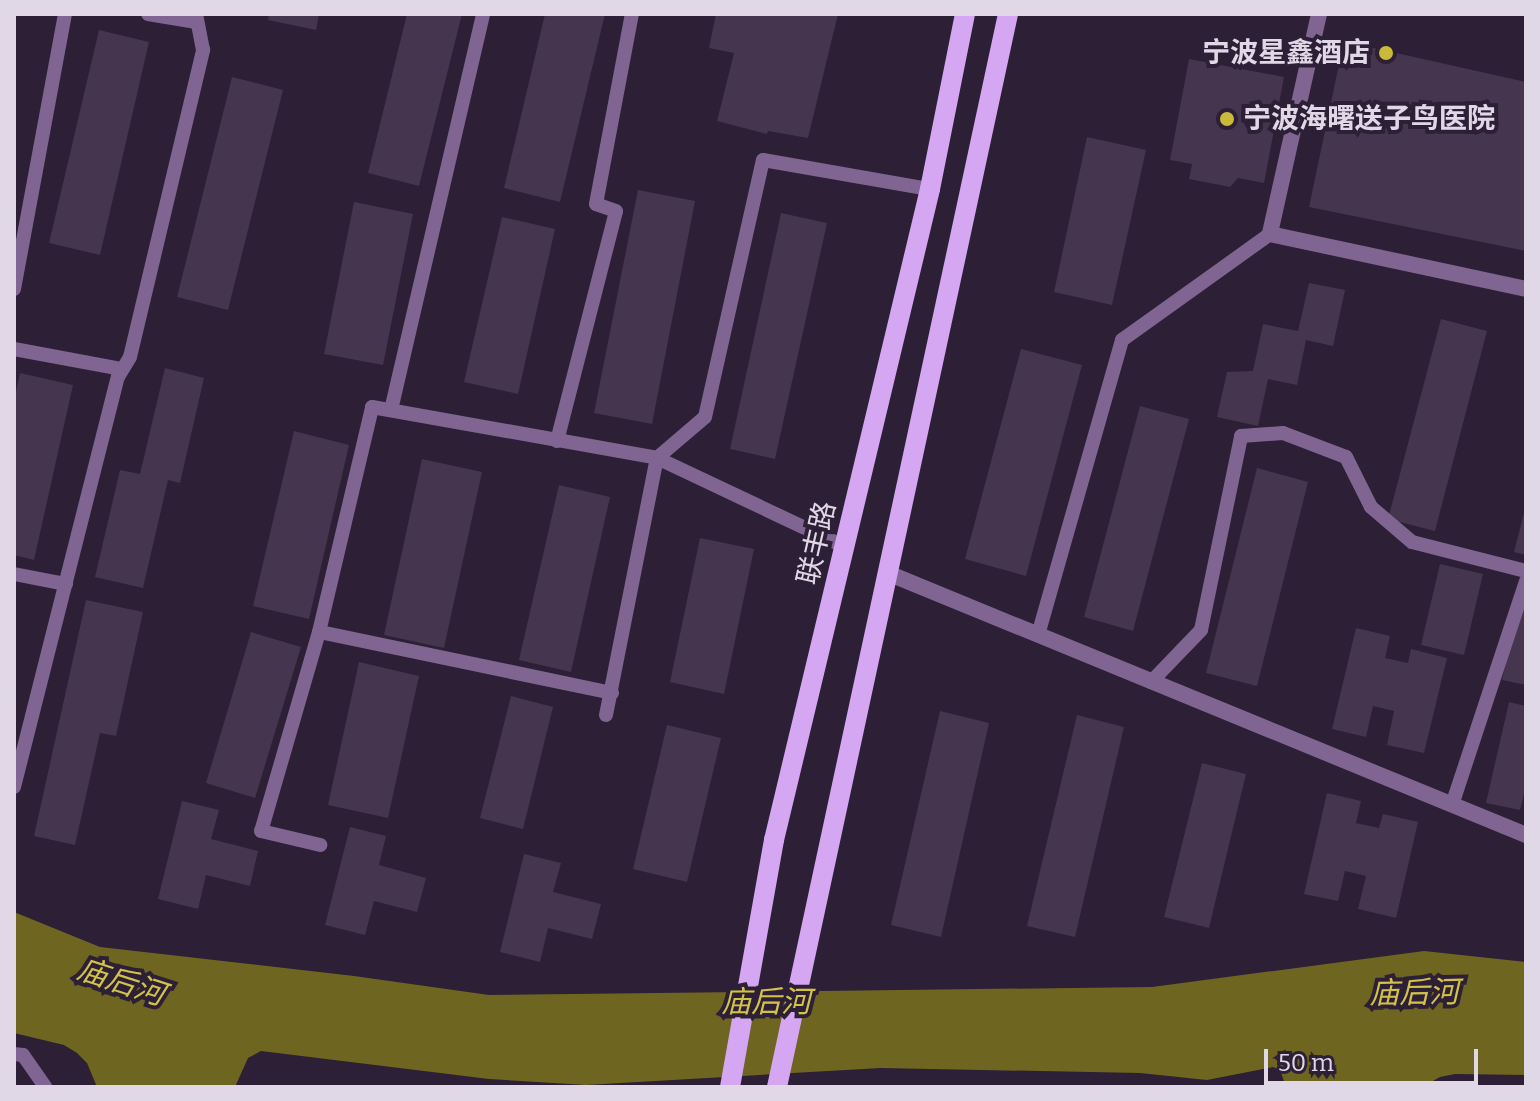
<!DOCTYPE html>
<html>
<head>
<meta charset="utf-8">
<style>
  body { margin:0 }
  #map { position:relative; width:1540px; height:1101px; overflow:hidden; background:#2d1f36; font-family:Bitter,"Noto Sans SC",serif }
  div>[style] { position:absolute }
  .water>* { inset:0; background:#6e6520 }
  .building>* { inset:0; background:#45354e }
  .lane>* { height:14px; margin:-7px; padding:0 7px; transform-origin:7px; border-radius:7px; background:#806492 }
  .street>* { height:16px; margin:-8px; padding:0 8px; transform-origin:8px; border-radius:8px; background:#806492 }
  .primary>* { height:20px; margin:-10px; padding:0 10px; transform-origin:10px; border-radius:10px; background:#d5a7f3 }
  .dots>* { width:22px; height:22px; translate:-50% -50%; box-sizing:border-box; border:4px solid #2d1f36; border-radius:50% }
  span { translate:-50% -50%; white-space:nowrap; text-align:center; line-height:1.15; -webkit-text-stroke:8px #2d1f36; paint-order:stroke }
  .poi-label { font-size:28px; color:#e0d7e7; font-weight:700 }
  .right { translate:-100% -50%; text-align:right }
  .left { translate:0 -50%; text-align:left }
  .street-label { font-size:28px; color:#e0d7e7 }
  .water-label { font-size:30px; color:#d2c248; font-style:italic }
  .frame { position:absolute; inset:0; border:16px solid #e0d7e7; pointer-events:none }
  .scale { position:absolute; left:1264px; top:1049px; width:214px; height:36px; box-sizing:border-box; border:4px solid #e0d7e7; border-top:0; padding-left:10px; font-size:24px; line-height:28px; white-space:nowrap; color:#e0d7e7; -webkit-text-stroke:6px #2d1f36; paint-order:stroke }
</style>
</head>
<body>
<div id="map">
  <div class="water">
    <div style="clip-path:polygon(14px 912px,100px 947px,354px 976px,489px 995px,1152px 987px,1424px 951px,1526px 962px,1526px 1075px,1455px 1074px,1440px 1077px,1422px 1087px,1286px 1087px,1280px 1070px,1273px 1067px,1207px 1080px,1140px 1073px,881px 1068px,586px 1085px,489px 1079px,261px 1051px,248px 1058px,235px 1087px,97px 1087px,87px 1063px,77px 1053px,64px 1045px,14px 1033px)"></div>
  </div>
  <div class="building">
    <div style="clip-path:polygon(269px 14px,319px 14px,316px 30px,268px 20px)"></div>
    <div style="clip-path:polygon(407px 14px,462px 14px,419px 186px,368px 173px)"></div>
    <div style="clip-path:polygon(545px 14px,605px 14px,560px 202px,504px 188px)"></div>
    <div style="clip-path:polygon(716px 14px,838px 14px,808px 138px,768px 131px,767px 134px,717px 121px,734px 53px,709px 48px)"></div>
    <div style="clip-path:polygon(99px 30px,149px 42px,100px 255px,49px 243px)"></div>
    <div style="clip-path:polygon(1365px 46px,1526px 82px,1526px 251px,1309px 207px,1338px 69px)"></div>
    <div style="clip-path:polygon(1189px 59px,1284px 77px,1264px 183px,1238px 178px,1230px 187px,1189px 179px,1192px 164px,1170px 160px)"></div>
    <div style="clip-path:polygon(232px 77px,283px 90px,228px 310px,177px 297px)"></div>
    <div style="clip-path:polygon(1087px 137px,1146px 150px,1112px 305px,1054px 292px)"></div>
    <div style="clip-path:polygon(638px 190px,695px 201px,652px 424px,594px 413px)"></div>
    <div style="clip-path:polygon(354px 202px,413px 214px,383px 365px,324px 354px)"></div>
    <div style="clip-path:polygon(781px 213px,827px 223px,775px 459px,730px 449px)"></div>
    <div style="clip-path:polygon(502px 217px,555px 229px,518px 394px,464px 382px)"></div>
    <div style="clip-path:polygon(1309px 283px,1345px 290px,1333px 346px,1306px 340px,1297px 385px,1268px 379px,1258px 426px,1217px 417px,1227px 372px,1253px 371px,1263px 324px,1298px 331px)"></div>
    <div style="clip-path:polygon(1441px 319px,1487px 331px,1435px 531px,1388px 519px)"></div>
    <div style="clip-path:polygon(1021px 349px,1082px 365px,1026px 576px,965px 559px)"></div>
    <div style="clip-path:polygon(165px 368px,204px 378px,180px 483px,168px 480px,143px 588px,95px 577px,120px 470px,140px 474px)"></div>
    <div style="clip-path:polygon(20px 373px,73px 385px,34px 560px,14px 555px,14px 401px)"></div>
    <div style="clip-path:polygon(1140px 406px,1189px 419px,1133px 631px,1084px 617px)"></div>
    <div style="clip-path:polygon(294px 431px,349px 445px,309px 619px,253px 606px)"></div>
    <div style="clip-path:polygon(422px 459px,482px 472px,444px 648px,384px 635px)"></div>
    <div style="clip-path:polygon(1257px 468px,1308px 482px,1257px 686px,1206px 673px)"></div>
    <div style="clip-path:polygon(559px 485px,610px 497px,571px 672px,519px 660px)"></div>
    <div style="clip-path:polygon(1525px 509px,1526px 509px,1526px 555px,1514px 552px)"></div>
    <div style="clip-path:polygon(700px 538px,754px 549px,724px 694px,670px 682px)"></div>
    <div style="clip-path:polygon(1440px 564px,1483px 574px,1464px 655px,1421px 645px)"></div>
    <div style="clip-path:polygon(1522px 592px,1526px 593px,1526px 685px,1502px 680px)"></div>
    <div style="clip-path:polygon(86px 600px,143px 612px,116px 736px,100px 733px,75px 845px,34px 836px)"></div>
    <div style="clip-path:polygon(1356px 628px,1390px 636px,1385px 658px,1408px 663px,1411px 649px,1447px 658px,1424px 753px,1387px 745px,1394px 711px,1373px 706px,1366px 737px,1332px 729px)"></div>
    <div style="clip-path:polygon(251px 632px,301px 647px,255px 798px,206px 783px)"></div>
    <div style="clip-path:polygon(359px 662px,419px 676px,388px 818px,328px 805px)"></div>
    <div style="clip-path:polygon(511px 696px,553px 707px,523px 829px,480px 818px)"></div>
    <div style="clip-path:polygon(1509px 702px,1526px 706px,1526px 786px,1520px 810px,1486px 803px)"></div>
    <div style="clip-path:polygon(940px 711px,989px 723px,941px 937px,891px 925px)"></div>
    <div style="clip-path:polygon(1077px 715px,1124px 727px,1075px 937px,1027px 926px)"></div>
    <div style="clip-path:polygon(667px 725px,721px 738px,687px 882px,633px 869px)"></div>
    <div style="clip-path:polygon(1202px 763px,1246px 774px,1209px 928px,1164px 917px)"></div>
    <div style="clip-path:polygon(1327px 793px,1361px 801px,1356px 823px,1379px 828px,1383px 814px,1418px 822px,1396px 918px,1358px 909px,1366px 876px,1345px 871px,1338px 901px,1304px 894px)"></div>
    <div style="clip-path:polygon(182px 801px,219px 810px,211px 839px,258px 851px,250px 886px,206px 875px,198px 909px,158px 899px)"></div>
    <div style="clip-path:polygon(350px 827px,386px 836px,379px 865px,426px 878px,417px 912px,374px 901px,365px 935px,325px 925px)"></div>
    <div style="clip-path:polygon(524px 854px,561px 863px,553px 892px,601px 904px,592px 939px,548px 928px,540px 962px,500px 952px)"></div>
  </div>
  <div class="lane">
    <div style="left:148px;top:14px;width:49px;rotate:9.5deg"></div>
    <div style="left:14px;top:289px;width:280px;rotate:-79.5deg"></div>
    <div style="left:14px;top:349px;width:110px;rotate:10.5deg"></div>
    <div style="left:391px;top:410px;width:407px;rotate:-76.9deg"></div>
    <div style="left:557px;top:441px;width:237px;rotate:-75.6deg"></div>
    <div style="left:616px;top:211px;width:21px;rotate:-161deg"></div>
    <div style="left:596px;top:204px;width:193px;rotate:-79.3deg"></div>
    <div style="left:14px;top:574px;width:53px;rotate:10.9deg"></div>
    <div style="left:319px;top:632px;width:207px;rotate:106.2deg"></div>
    <div style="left:261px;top:831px;width:61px;rotate:13.3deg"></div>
    <div style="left:1038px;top:635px;width:307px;rotate:-74.1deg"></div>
    <div style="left:1122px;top:340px;width:182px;rotate:-35.6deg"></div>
    <div style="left:1151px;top:682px;width:72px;rotate:-46.1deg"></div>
    <div style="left:1201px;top:630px;width:198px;rotate:-78.3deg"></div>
    <div style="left:1241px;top:436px;width:42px;rotate:-4.1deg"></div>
    <div style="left:1283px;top:433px;width:67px;rotate:20.9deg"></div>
    <div style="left:1346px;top:457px;width:56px;rotate:63.4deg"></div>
    <div style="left:1371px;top:507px;width:54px;rotate:40.5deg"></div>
    <div style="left:1412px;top:542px;width:118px;rotate:14.3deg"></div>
    <div style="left:612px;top:693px;width:299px;rotate:-168.2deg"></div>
    <div style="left:319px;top:632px;width:231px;rotate:-76.7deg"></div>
    <div style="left:372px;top:407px;width:290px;rotate:10.1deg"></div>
    <div style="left:657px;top:458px;width:208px;rotate:25.3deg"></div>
    <div style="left:606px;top:715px;width:262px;rotate:-78.8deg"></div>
    <div style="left:657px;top:458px;width:63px;rotate:-40.5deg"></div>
    <div style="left:705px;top:417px;width:263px;rotate:-77.3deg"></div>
    <div style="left:763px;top:160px;width:169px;rotate:9.9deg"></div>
    <div style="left:14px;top:787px;width:423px;rotate:-75.8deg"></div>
    <div style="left:118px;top:377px;width:23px;rotate:-59deg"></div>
    <div style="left:130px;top:357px;width:316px;rotate:-76.6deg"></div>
    <div style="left:203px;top:50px;width:37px;rotate:-101deg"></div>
    <div style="left:1452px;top:805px;width:236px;rotate:-71.7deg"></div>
    <div style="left:14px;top:1054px;width:9px;rotate:6deg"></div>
    <div style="left:23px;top:1055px;width:39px;rotate:55deg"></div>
  </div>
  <div class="street">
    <div style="left:1319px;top:14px;width:225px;rotate:102.6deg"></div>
    <div style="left:1270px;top:234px;width:262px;rotate:12.1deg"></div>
    <div style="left:890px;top:574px;width:687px;rotate:22.31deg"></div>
  </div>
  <div class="primary">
    <div style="left:730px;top:1087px;width:251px;rotate:-79.9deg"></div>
    <div style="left:774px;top:840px;width:669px;rotate:-76.52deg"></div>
    <div style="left:930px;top:189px;width:178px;rotate:-78.7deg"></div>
    <div style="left:777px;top:1087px;width:1098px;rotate:-77.85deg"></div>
  </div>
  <div class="dots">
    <div style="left:1386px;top:53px;background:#cbba39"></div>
    <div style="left:1227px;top:119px;background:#cbba39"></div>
  </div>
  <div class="poi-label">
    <span class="right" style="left:1370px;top:53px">宁波星鑫酒店</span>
    <span class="left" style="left:1243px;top:119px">宁波海曙送子鸟医院</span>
  </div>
  <div class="street-label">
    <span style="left:817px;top:543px;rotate:-77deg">联丰路</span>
  </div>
  <div class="water-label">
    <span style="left:121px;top:982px;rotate:18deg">庙后河</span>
    <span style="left:1414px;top:993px;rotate:-1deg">庙后河</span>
    <span style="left:766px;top:1002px">庙后河</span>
  </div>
  <div class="frame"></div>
  <div class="scale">50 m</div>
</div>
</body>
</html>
